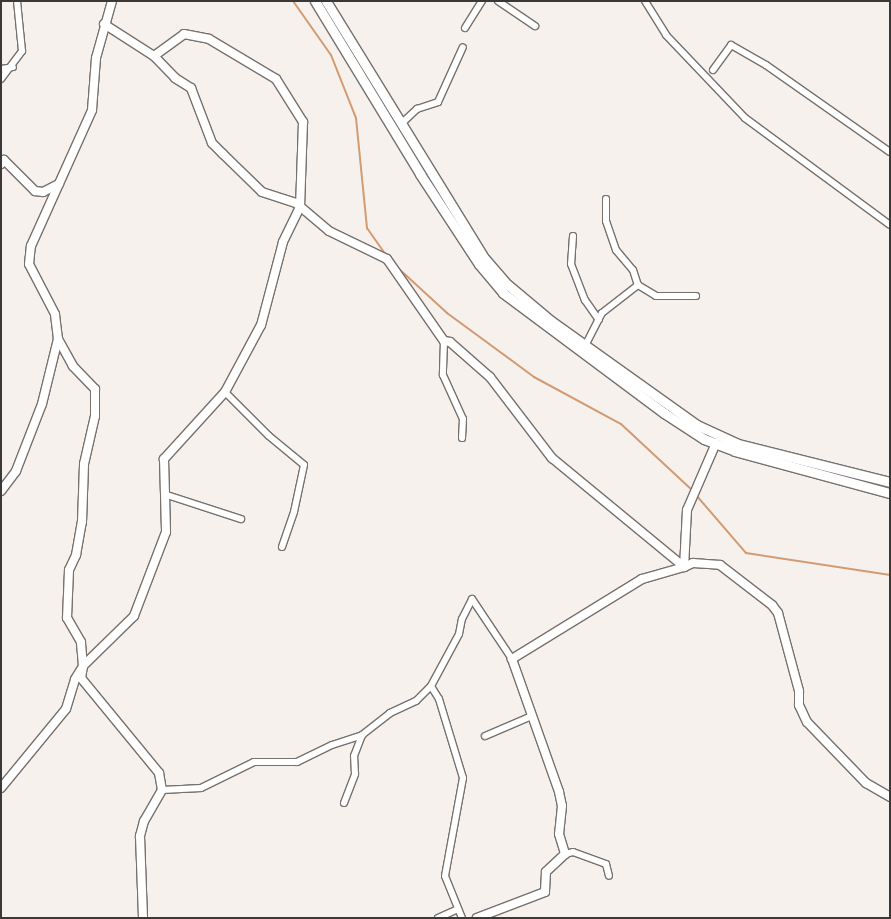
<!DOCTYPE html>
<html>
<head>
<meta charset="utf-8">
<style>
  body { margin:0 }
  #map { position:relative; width:891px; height:919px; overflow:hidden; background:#f7f1ed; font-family:Georgia,serif }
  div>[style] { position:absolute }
  .stream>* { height:2px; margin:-1px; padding:0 1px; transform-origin:1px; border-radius:1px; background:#d29b71 }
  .roads { filter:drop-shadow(1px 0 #77716e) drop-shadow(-1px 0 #77716e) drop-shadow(0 1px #77716e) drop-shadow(0 -1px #77716e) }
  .minor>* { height:6px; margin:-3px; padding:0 3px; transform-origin:3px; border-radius:3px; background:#fff }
  .tertiary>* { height:8px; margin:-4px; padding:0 4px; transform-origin:4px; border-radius:4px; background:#fff }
  .secondary>* { height:9px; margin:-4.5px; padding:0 4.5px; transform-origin:4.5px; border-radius:4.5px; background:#fff }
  span { translate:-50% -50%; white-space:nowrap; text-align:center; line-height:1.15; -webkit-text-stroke:4px #fff; paint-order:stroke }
  .frame { position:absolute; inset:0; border:2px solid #3b3937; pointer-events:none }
</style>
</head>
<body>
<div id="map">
  <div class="stream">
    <div style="left:293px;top:1px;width:66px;rotate:54.9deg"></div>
    <div style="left:331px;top:55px;width:68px;rotate:68.4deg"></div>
    <div style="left:356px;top:118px;width:111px;rotate:84.3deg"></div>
    <div style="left:367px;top:228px;width:33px;rotate:55deg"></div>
    <div style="left:398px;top:268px;width:67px;rotate:42.6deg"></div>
    <div style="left:447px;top:313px;width:108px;rotate:36.3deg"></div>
    <div style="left:534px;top:377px;width:99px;rotate:28.4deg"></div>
    <div style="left:621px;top:424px;width:98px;rotate:42.9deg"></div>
    <div style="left:696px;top:495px;width:77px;rotate:49.2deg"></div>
    <div style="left:746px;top:553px;width:146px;rotate:8.7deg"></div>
  </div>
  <div class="roads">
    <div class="minor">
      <div style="left:498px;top:1px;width:45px;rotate:34deg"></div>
      <div style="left:645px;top:1px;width:40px;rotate:58deg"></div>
      <div style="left:666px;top:35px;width:115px;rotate:46.4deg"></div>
      <div style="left:745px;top:118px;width:180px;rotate:36.4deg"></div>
      <div style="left:465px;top:28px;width:32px;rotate:-58deg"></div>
      <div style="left:1px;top:69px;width:12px;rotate:-9deg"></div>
      <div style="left:713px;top:70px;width:31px;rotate:-54deg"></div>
      <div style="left:731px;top:45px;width:40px;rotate:29.7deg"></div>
      <div style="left:766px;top:65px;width:151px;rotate:35.1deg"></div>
      <div style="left:1px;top:79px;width:35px;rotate:-53deg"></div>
      <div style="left:22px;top:51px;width:50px;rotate:-95.7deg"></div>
      <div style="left:402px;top:123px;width:21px;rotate:-43deg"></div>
      <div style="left:417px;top:109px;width:22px;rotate:-18deg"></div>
      <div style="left:438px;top:102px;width:60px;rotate:-65.6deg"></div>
      <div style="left:606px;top:199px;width:22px;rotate:90deg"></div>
      <div style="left:606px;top:221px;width:31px;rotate:71deg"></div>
      <div style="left:616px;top:250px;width:26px;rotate:50deg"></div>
      <div style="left:633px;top:270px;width:16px;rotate:72deg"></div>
      <div style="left:638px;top:285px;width:21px;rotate:31deg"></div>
      <div style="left:656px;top:296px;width:40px"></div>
      <div style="left:573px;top:236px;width:28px;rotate:94deg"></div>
      <div style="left:571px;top:264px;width:39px;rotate:69deg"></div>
      <div style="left:585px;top:300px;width:24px;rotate:55deg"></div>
      <div style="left:444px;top:341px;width:34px;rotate:92deg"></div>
      <div style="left:443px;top:375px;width:48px;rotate:65.6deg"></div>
      <div style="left:463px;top:419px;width:19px;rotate:93deg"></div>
      <div style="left:585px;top:346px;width:37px;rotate:-63deg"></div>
      <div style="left:602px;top:313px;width:46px;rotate:-37.9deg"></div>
      <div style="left:225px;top:392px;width:62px;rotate:45deg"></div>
      <div style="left:269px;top:436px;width:45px;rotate:39.6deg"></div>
      <div style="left:304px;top:465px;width:48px;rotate:102deg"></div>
      <div style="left:294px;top:512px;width:37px;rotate:109deg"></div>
      <div style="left:167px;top:495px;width:78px;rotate:18deg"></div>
      <div style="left:485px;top:736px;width:51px;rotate:-23.1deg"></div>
      <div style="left:162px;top:790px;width:39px;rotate:-3deg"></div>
      <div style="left:201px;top:788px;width:59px;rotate:-26.1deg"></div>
      <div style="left:254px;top:762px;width:43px"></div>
      <div style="left:297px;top:762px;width:39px;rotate:-26deg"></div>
      <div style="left:332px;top:745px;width:32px;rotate:-18deg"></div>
      <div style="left:362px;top:735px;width:36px;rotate:-38deg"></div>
      <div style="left:390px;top:713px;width:29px;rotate:-25deg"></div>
      <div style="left:416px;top:701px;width:21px;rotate:-45deg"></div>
      <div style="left:344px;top:803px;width:31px;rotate:-69deg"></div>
      <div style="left:355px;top:774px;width:18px;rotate:-93deg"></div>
      <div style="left:354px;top:756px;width:22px;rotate:-69deg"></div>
      <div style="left:565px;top:854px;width:8px;rotate:-14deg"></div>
      <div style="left:573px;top:852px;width:35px;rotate:20deg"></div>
      <div style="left:606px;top:864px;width:12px;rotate:76deg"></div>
      <div style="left:438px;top:918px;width:22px;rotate:-24deg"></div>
      <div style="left:462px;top:918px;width:45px;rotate:-112deg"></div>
      <div style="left:445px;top:876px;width:100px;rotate:-79.6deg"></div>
      <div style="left:463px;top:778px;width:83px;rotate:-106.9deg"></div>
      <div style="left:439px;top:699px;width:15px;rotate:-122deg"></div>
      <div style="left:431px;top:686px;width:59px;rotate:-61.7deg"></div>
      <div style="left:459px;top:634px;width:15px;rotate:-79deg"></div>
      <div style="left:462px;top:619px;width:22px;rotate:-63deg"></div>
      <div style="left:472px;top:599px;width:72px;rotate:56.3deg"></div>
    </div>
    <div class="tertiary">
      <div style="left:104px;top:24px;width:59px;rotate:32.6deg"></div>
      <div style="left:154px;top:56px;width:37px;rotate:-36deg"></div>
      <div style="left:184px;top:34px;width:25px;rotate:11deg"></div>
      <div style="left:209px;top:39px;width:78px;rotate:30.8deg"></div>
      <div style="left:276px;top:79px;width:51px;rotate:57.9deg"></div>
      <div style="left:303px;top:122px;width:85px;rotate:92deg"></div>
      <div style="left:300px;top:207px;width:39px;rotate:116deg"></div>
      <div style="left:283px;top:242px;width:86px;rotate:104.8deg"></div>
      <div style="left:261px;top:325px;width:76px;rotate:118.2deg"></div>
      <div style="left:225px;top:392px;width:91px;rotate:132.3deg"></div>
      <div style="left:164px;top:459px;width:73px;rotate:88.4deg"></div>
      <div style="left:166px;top:532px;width:90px;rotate:110.9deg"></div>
      <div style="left:134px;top:616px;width:71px;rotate:135.6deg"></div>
      <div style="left:83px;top:666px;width:12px;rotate:99deg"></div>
      <div style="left:81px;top:678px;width:123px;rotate:50.6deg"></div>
      <div style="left:159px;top:773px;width:17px;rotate:80deg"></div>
      <div style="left:162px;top:790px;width:36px;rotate:120deg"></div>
      <div style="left:144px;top:821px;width:16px;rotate:105deg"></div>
      <div style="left:140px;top:836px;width:82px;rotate:87.9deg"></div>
      <div style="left:154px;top:56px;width:30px;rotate:46deg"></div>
      <div style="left:175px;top:78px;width:19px;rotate:32deg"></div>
      <div style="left:191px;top:88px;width:59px;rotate:69.1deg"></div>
      <div style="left:212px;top:143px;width:16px;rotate:45deg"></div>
      <div style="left:223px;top:154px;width:54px;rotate:44.3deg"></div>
      <div style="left:262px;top:192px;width:36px;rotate:18deg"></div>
      <div style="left:296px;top:203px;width:43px;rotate:40.3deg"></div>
      <div style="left:329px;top:231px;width:64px;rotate:25.8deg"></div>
      <div style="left:387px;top:259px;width:100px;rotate:55.2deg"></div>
      <div style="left:444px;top:341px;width:6px;rotate:9deg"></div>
      <div style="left:450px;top:342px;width:53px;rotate:41.2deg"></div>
      <div style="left:490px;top:377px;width:102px;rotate:52.6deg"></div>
      <div style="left:552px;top:458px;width:171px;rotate:39.5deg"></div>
      <div style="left:684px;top:567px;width:44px;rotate:164.1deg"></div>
      <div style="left:642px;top:579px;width:153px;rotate:148.4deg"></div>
      <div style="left:512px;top:659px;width:141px;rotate:70.5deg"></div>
      <div style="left:559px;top:792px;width:14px;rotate:78deg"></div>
      <div style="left:562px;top:806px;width:28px;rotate:96deg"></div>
      <div style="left:559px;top:834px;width:21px;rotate:73deg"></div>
      <div style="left:565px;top:854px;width:26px;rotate:137deg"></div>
      <div style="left:546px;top:872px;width:20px;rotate:93deg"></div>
      <div style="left:545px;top:892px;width:73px;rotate:159.1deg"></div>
      <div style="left:1px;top:164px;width:5px;rotate:-53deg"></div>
      <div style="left:4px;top:160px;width:44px;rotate:45deg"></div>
      <div style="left:35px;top:191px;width:8px;rotate:7deg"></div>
      <div style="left:43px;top:192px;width:18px;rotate:-27deg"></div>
      <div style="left:716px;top:443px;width:73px;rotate:113.4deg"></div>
      <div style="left:687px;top:510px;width:57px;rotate:93deg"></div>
      <div style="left:684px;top:567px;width:10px;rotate:-24deg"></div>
      <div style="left:693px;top:563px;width:27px;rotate:4deg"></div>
      <div style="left:720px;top:565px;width:66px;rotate:37.6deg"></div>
      <div style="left:772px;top:605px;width:10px;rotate:53deg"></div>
      <div style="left:778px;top:613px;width:81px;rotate:74.9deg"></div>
      <div style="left:799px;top:691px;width:14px;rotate:90deg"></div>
      <div style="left:799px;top:705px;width:19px;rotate:65deg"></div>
      <div style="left:807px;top:722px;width:85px;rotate:46deg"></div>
      <div style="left:866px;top:783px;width:28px;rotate:30deg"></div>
      <div style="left:1px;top:491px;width:25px;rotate:-53deg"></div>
      <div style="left:16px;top:471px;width:72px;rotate:-68.8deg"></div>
      <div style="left:42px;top:404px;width:67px;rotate:-76.2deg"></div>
      <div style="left:58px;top:339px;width:25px;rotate:-97deg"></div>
      <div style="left:55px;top:314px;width:56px;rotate:-117.5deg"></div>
      <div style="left:29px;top:264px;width:18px;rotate:-84deg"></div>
      <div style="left:31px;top:246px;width:149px;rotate:-65.8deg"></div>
      <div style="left:92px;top:110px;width:52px;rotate:-85.6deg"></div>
      <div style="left:96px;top:58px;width:59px;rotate:-74.3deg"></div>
      <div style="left:1px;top:788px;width:102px;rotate:-50.6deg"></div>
      <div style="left:66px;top:709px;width:31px;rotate:-73deg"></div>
      <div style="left:75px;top:679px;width:15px;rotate:-58deg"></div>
      <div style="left:83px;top:666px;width:24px;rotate:-95deg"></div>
      <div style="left:81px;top:642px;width:28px;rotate:-120deg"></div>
      <div style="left:67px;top:618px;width:48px;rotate:-87.6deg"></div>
      <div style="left:69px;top:570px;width:17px;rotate:-65deg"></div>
      <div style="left:76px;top:555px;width:34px;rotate:-80deg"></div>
      <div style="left:82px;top:522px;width:58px;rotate:-88deg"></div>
      <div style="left:84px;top:464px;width:49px;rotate:-77.1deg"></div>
      <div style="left:95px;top:416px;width:27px;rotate:-90deg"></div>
      <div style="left:95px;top:389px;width:32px;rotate:-134deg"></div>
      <div style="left:73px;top:366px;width:31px;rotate:-119deg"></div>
    </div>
    <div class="secondary">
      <div style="left:315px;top:1px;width:202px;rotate:58.7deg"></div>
      <div style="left:420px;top:174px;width:108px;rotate:56.8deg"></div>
      <div style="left:479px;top:264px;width:38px;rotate:50deg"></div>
      <div style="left:503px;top:293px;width:201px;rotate:36.7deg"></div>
      <div style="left:664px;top:413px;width:48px;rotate:33deg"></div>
      <div style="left:704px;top:439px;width:33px;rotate:21deg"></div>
      <div style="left:735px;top:451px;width:161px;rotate:15.2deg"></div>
      <div style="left:326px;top:1px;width:303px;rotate:58.4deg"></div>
      <div style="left:485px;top:259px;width:35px;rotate:49deg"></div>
      <div style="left:508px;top:285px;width:56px;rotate:39.9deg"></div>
      <div style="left:551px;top:321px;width:179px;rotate:35.5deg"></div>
      <div style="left:697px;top:425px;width:45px;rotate:24.9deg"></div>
      <div style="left:738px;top:444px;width:157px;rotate:14deg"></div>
    </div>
  </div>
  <div class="frame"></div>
</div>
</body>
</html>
